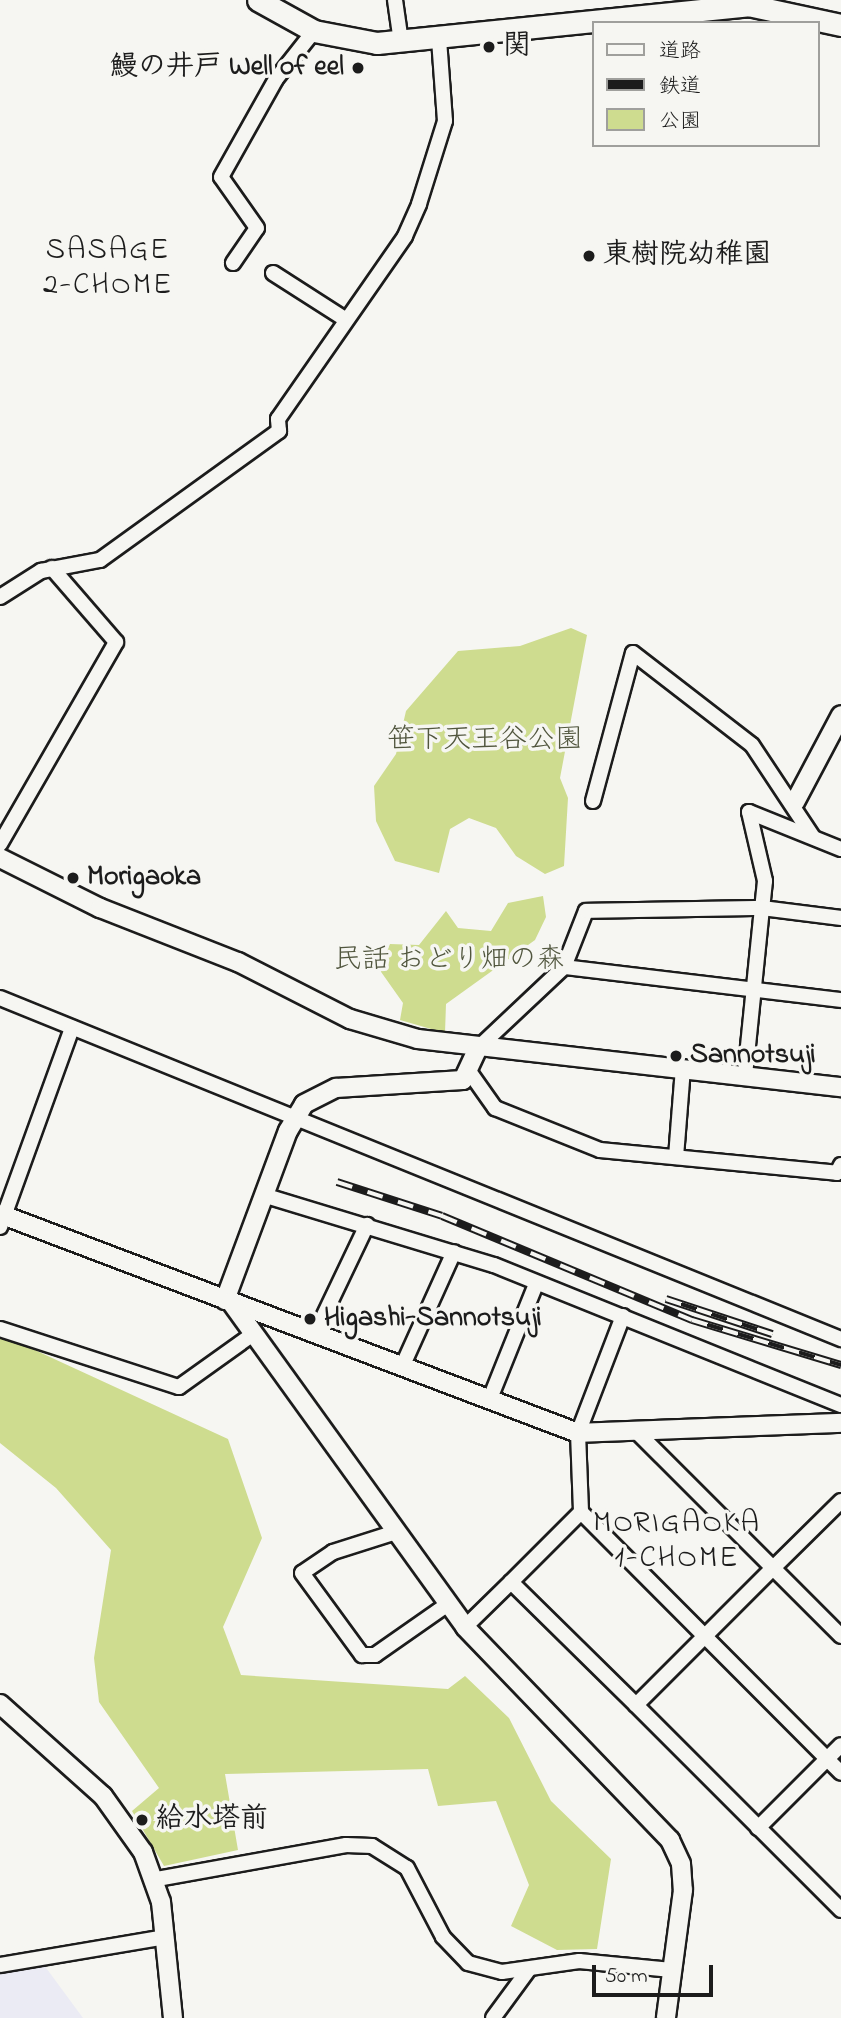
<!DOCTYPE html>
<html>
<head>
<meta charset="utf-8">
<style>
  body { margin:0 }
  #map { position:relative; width:841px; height:2018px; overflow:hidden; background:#f6f6f2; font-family:"Indie Flower","Klee One",sans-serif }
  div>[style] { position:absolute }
  .built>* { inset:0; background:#ebebf4 }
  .green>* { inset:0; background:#cedc8f }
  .roads { filter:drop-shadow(2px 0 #1c1c1c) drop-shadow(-2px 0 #1c1c1c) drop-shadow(0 2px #1c1c1c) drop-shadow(0 -2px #1c1c1c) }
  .minor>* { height:14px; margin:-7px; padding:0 7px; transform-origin:7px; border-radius:7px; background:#f6f6f2 }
  .tertiary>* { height:18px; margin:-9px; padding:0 9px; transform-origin:9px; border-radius:9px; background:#f6f6f2 }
  .primary>* { height:21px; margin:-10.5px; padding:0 10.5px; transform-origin:10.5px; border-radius:10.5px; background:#f6f6f2 }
  .rail>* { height:8px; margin-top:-4px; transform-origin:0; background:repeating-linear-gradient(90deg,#f6f6f2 0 16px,#1c1c1c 0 32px); box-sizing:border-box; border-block:2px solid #1c1c1c }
  .dots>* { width:19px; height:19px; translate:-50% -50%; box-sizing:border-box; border:4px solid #f6f6f2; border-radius:50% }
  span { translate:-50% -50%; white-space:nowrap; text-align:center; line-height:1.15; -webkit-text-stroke:7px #f6f6f2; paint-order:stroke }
  .poi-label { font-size:28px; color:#1c1c1c; font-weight:700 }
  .left { translate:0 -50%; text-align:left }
  .right { translate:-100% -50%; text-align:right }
  .park-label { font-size:28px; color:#51563e }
  .neighbourhood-label { font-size:30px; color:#1c1c1c; letter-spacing:2px }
  .legend { position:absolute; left:592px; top:21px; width:228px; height:126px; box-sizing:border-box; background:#f6f6f2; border:2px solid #9f9f9c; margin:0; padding:9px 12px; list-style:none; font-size:21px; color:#1c1c1c }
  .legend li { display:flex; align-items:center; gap:14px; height:35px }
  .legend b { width:35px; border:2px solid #9f9f9c }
  .scale { position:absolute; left:592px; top:1965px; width:121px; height:32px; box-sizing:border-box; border:4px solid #1c1c1c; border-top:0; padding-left:9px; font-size:21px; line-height:24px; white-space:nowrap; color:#1c1c1c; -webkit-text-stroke:5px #f6f6f2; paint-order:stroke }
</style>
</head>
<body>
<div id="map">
  <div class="built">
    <div style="clip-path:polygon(44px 1965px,83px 2018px,0 2018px,0 1973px)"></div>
  </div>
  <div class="green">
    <div style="clip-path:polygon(571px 628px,587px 635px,560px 778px,568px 798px,564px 866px,545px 874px,516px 856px,496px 828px,469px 818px,450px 829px,439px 873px,395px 861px,376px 821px,374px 786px,396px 754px,406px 711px,458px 651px,520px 646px)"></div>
    <div style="clip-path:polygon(543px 896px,546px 917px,535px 940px,446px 1004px,445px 1033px,400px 1020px,403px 1003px,379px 969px,390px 944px,419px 945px,446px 911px,458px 928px,491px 931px,508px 903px)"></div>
    <div style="clip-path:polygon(0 1334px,228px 1439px,262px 1538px,223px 1627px,241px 1675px,448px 1689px,465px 1676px,509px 1718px,551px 1801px,611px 1859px,597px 1949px,557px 1950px,511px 1926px,529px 1885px,496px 1801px,438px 1806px,428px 1769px,225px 1774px,238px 1850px,164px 1866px,132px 1811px,159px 1788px,99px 1702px,94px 1658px,111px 1550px,56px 1488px,0 1443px)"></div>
  </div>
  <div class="roads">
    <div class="minor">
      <div style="left:395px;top:0;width:42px;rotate:81.9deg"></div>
      <div style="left:233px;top:263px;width:42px;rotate:-55.6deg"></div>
      <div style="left:257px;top:228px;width:62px;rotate:-125.2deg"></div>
      <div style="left:221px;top:177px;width:112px;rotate:-60.7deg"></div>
      <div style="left:276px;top:79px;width:61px;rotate:-51.6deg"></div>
      <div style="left:273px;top:273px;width:85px;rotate:32.6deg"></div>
      <div style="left:0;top:597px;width:49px;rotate:-32.4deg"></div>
      <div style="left:41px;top:571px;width:60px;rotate:-10.6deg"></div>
      <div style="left:100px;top:560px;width:221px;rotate:-35.8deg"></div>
      <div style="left:279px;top:431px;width:12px;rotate:-95deg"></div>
      <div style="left:278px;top:419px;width:223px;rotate:-55.2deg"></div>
      <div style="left:405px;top:236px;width:35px;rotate:-66deg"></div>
      <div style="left:419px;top:204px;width:87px;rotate:-72.6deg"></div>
      <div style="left:445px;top:121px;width:82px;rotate:-94.2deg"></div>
      <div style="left:593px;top:801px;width:153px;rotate:-74.9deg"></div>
      <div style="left:633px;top:653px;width:150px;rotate:37.7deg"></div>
      <div style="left:752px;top:745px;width:110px;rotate:56.5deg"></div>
      <div style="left:749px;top:812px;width:71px;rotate:76.9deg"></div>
      <div style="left:765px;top:881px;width:27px;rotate:96deg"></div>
      <div style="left:762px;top:908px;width:80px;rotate:7.2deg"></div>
      <div style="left:749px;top:812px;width:99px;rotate:21.9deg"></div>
      <div style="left:0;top:844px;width:233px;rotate:-60.1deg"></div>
      <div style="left:116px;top:642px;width:98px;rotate:-130.9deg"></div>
      <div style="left:564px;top:967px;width:279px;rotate:6.8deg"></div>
      <div style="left:0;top:998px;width:908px;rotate:22.07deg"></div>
      <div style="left:478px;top:1048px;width:118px;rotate:-43.3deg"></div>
      <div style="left:564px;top:967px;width:60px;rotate:-68.6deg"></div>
      <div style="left:586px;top:911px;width:176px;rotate:-1deg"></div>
      <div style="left:762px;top:908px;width:168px;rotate:95.8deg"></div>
      <div style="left:471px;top:1074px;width:42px;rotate:54.8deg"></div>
      <div style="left:495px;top:1108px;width:113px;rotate:21.8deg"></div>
      <div style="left:600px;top:1150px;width:238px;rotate:5.5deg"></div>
      <div style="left:837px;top:1173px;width:9px;rotate:-63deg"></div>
      <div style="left:676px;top:1157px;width:88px;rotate:-85.5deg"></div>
      <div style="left:263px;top:1195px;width:241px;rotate:16.9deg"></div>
      <div style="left:494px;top:1265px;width:374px;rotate:22deg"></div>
      <div style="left:0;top:1227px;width:212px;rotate:-70.1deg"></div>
      <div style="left:623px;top:1316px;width:125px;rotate:111deg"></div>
      <div style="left:578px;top:1433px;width:79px;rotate:87.8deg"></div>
      <div style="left:581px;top:1512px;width:368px;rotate:45.1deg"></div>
      <div style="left:0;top:1329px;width:188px;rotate:18deg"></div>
      <div style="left:179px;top:1387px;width:91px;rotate:-35.6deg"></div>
      <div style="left:315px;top:1334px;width:121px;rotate:-64.5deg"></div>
      <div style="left:402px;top:1367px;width:126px;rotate:-65.7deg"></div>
      <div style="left:489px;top:1401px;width:126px;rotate:-68.1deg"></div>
      <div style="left:841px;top:1501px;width:95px;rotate:135.4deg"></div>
      <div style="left:773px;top:1568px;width:96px;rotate:45deg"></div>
      <div style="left:581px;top:1512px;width:99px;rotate:135deg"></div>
      <div style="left:511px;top:1582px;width:175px;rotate:44.5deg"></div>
      <div style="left:636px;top:1705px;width:194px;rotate:-45deg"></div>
      <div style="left:773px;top:1568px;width:191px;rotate:-135deg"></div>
      <div style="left:396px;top:1532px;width:66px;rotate:162.4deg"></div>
      <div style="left:333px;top:1552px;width:37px;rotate:146deg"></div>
      <div style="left:302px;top:1573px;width:102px;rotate:53.8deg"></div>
      <div style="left:362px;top:1655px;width:13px"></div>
      <div style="left:375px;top:1655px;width:89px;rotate:-34.9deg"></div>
      <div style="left:465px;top:1627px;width:64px;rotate:-44.4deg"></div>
      <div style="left:636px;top:1705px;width:290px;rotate:45deg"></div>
      <div style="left:758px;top:1828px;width:117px;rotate:-45deg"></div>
      <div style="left:157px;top:1879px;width:192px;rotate:-10.2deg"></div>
      <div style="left:346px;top:1845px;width:26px;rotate:2deg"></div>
      <div style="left:372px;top:1846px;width:41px;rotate:32.2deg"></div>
      <div style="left:407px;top:1868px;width:78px;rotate:62.4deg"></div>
      <div style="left:443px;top:1937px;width:36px;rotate:46deg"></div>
      <div style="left:468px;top:1963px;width:35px;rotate:15deg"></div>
      <div style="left:502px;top:1972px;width:78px;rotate:-8.1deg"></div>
      <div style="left:579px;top:1961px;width:93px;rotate:5.5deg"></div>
      <div style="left:0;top:1965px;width:167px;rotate:-9.6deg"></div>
      <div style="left:493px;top:2018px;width:61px;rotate:-53.7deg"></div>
    </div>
    <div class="tertiary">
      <div style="left:795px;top:802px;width:98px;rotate:-62.1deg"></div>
      <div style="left:0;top:858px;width:112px;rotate:26.6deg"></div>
      <div style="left:100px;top:908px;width:148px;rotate:21.4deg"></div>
      <div style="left:238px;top:962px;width:126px;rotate:27deg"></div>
      <div style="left:350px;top:1019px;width:71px;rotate:16.4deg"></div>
      <div style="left:418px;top:1039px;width:426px;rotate:6.5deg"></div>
      <div style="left:0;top:1214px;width:618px;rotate:20.75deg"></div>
      <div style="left:578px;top:1433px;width:263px;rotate:-2.2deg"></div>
      <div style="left:225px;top:1300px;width:180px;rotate:-69.6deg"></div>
      <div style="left:288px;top:1131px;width:31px;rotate:-59deg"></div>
      <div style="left:304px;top:1104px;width:36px;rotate:-27deg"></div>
      <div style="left:336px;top:1088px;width:127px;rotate:-3.6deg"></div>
      <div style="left:463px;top:1080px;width:35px;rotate:-65deg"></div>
      <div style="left:231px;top:1302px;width:400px;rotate:54.2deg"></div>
      <div style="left:465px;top:1627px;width:296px;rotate:46.1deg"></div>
      <div style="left:670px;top:1840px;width:26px;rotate:65deg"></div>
      <div style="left:681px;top:1864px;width:26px;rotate:86deg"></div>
      <div style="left:683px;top:1890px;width:129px;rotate:97.6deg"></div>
      <div style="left:0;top:1704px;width:138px;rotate:41.8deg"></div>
      <div style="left:103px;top:1796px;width:69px;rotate:54.5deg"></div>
      <div style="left:143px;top:1852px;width:53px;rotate:70.2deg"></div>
      <div style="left:161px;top:1902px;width:117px;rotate:84.1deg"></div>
    </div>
    <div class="primary">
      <div style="left:258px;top:0;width:64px;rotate:29deg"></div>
      <div style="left:314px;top:31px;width:64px;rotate:10.8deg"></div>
      <div style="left:377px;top:43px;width:373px;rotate:-5.8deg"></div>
      <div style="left:748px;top:5px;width:95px;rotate:12.1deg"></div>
    </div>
  </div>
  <div class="rail">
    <div style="left:337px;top:1182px;width:110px;rotate:17.9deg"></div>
    <div style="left:442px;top:1216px;width:271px;rotate:22.6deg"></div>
    <div style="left:692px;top:1320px;width:156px;rotate:16.8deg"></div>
    <div style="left:666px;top:1299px;width:112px;rotate:18.3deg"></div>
  </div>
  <div class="dots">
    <div style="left:489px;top:47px;background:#1c1c1c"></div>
    <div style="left:358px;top:68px;background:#1c1c1c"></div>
    <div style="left:589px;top:256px;background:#1c1c1c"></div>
    <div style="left:73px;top:878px;background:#1c1c1c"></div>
    <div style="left:676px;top:1056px;background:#1c1c1c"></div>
    <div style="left:310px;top:1319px;background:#1c1c1c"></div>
    <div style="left:142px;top:1820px;background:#1c1c1c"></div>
  </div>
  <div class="poi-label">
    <span class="left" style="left:503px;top:47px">関</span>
    <span class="right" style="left:344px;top:68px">鰻の井戸 Well of eel</span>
    <span class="left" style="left:603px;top:256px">東樹院幼稚園</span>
    <span class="left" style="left:87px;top:878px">Morigaoka</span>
    <span class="left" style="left:690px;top:1056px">Sannotsuji</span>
    <span class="left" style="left:324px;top:1319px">Higashi-Sannotsuji</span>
    <span class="left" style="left:156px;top:1820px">給水塔前</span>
  </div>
  <div class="park-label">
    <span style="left:485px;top:741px">笹下天王谷公園</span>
    <span style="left:449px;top:961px">民話 おどり畑の森</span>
  </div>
  <div class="neighbourhood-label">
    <span style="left:108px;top:268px">SASAGE<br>2-CHOME</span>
    <span style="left:677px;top:1541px">MORIGAOKA<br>1-CHOME</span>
  </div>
  <ul class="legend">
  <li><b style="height:9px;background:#f6f6f2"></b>道路</li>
  <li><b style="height:9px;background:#1c1c1c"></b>鉄道</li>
  <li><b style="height:19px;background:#cedc8f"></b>公園</li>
  </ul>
  <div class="scale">50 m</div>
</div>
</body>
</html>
